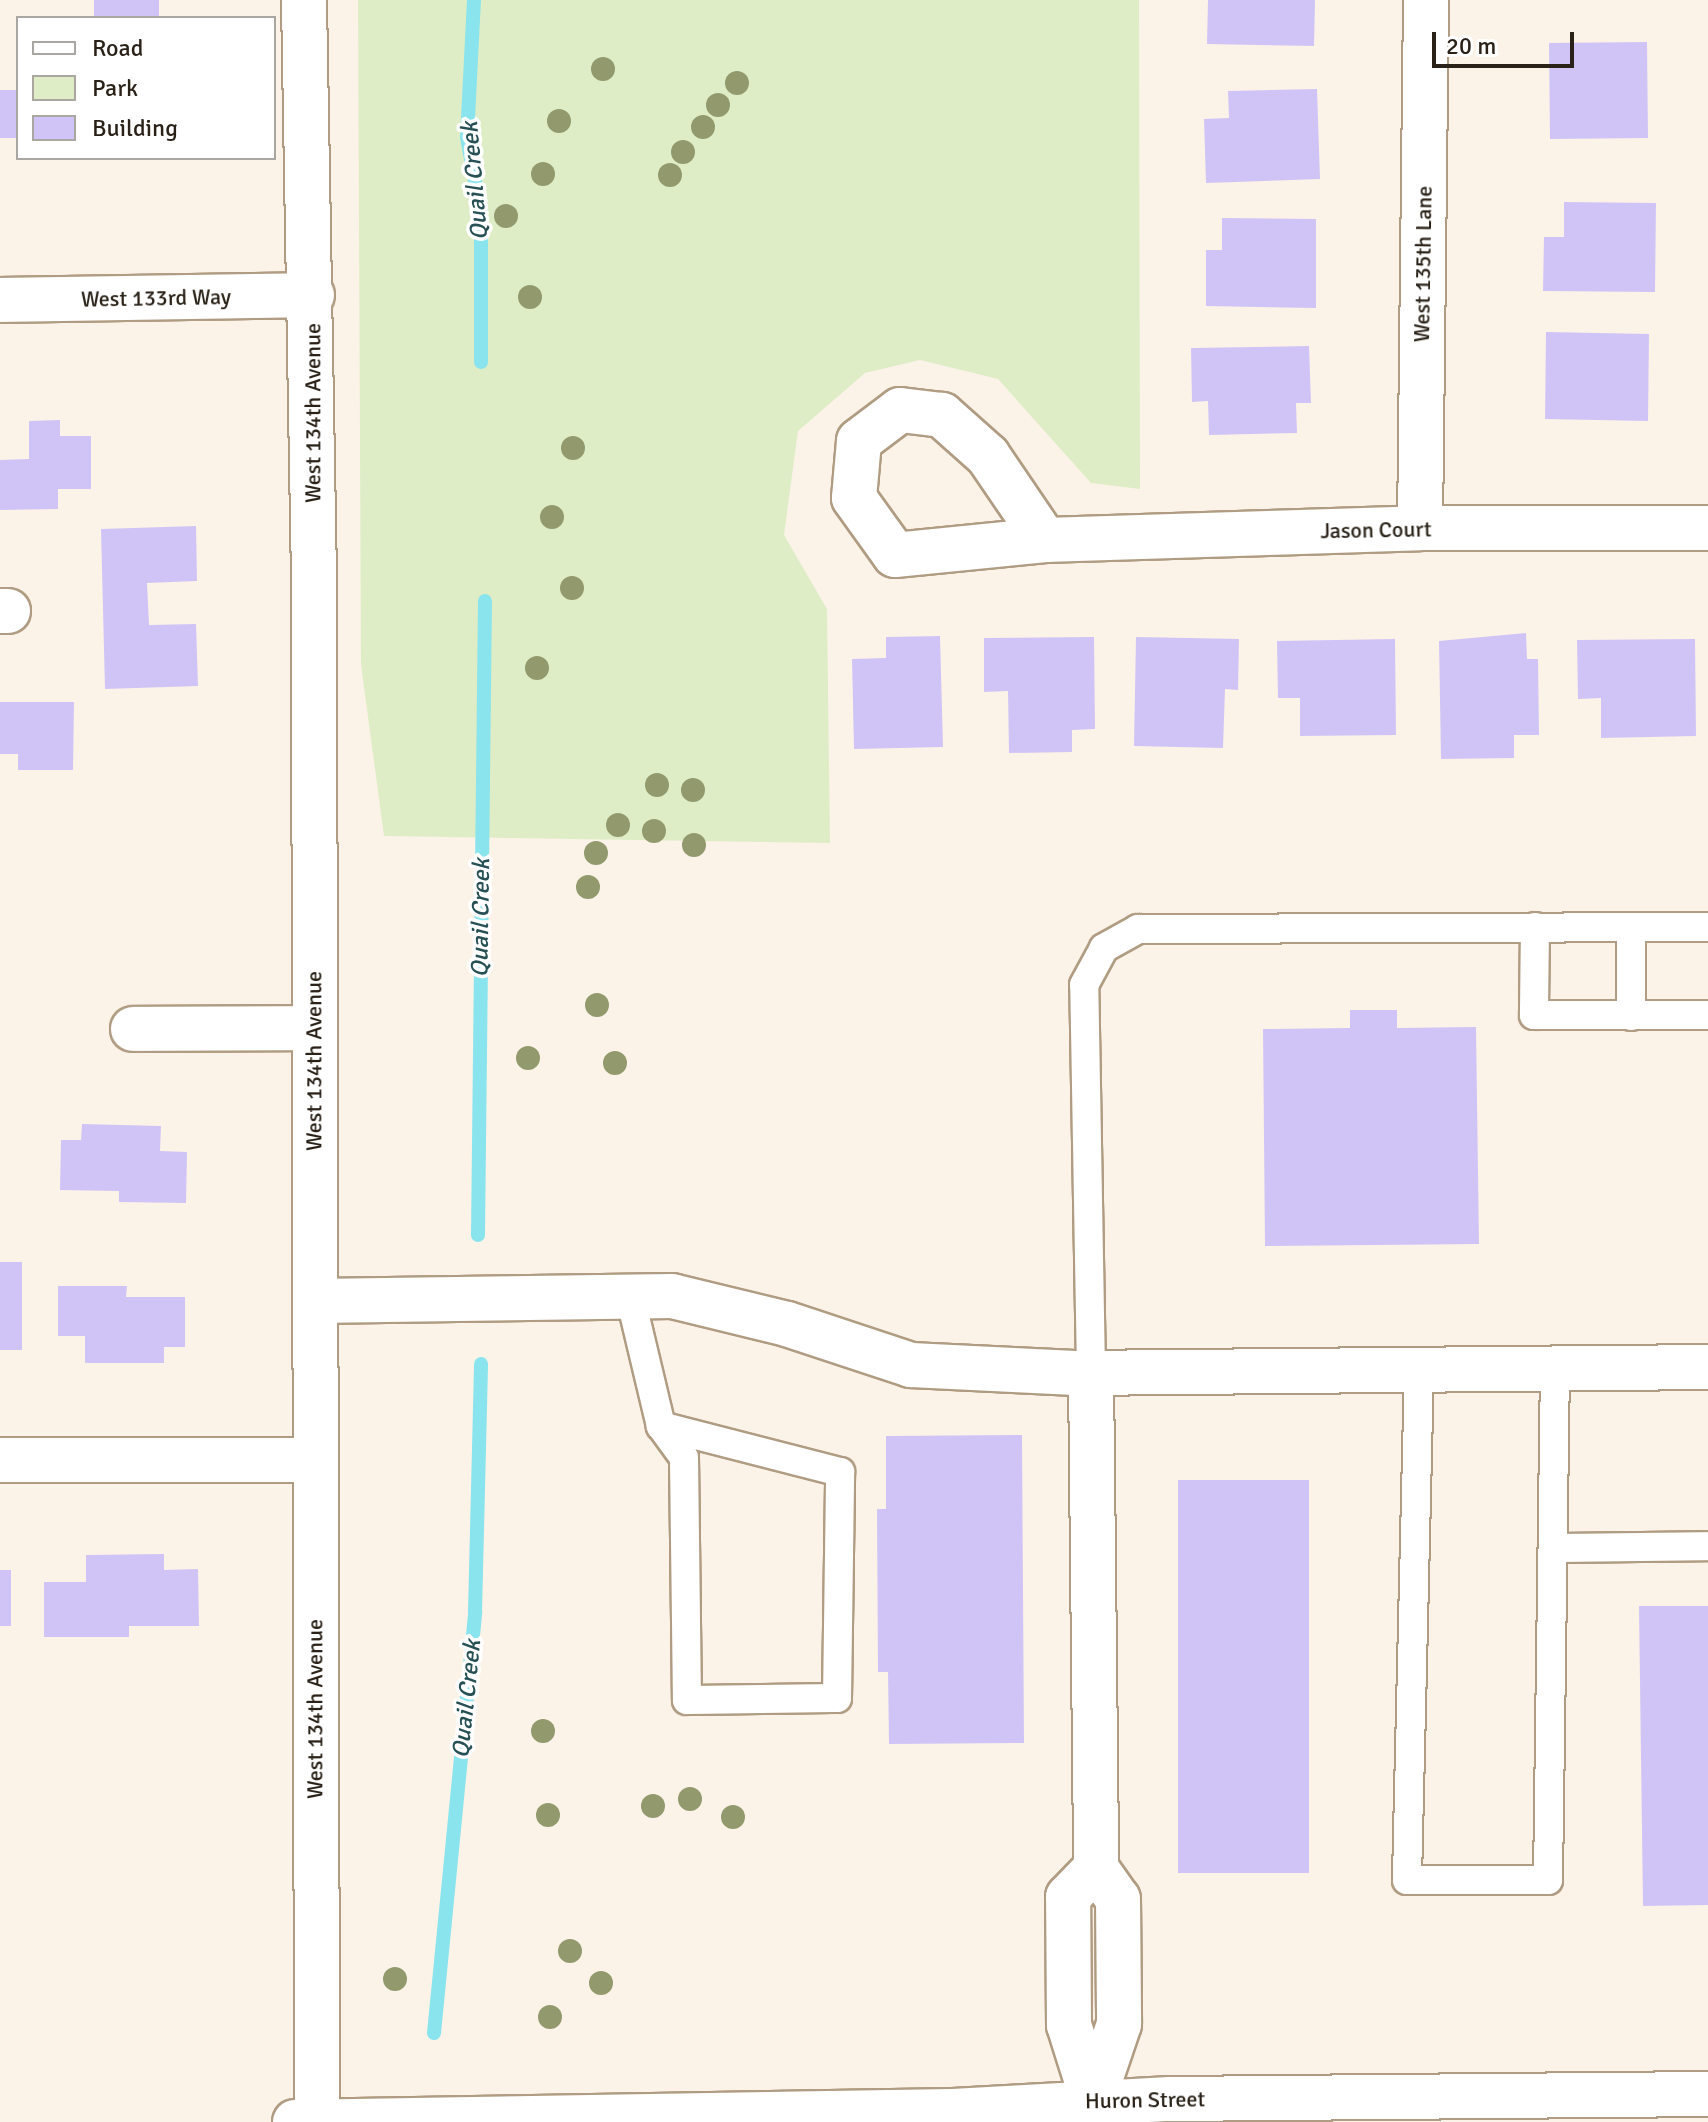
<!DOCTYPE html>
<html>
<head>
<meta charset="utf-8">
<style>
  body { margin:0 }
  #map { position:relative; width:1708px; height:2122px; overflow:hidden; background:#fcf3e8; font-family:Signika,sans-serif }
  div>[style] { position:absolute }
  .green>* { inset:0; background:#deedc6 }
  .stream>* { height:14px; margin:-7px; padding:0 7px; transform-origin:7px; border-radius:7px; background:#89e4ed }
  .building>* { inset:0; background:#d0c4f6 }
  .roads { filter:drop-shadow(2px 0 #b09c82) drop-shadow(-2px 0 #b09c82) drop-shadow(0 2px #b09c82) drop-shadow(0 -2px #b09c82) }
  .service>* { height:28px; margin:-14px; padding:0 14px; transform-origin:14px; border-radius:14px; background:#fff }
  .minor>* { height:44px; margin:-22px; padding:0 22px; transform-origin:22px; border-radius:22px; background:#fff }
  .tertiary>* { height:44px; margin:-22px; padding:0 22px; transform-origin:22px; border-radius:22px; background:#fff }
  .secondary>* { height:44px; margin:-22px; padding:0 22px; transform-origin:22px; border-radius:22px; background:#fff }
  .trees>* { width:24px; height:24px; margin:-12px; border-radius:50%; background:#92996d }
  span { translate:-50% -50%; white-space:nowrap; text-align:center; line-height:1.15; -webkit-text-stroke:7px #fff; paint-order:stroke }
  .street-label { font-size:22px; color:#2a2218 }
  .water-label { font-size:24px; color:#265054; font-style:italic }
  .legend { position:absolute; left:16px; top:16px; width:260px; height:144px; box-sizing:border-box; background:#fff; border:2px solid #aaa7a3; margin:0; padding:10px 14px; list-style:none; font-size:24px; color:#2a2218 }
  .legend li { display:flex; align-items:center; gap:16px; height:40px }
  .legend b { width:40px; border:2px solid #aaa7a3 }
  .scale { position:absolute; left:1432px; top:32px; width:142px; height:36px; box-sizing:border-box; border:4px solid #2a2218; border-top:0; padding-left:10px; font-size:24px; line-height:28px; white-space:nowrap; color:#2a2218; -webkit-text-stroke:6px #fff; paint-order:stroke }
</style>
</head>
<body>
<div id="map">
  <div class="green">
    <div style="clip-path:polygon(358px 0,1139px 0,1140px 489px,1091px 483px,998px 379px,920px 360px,865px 373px,798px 431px,784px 535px,827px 609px,830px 843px,384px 836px,361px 665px)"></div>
  </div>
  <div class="stream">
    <div style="left:474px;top:0;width:137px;rotate:92.9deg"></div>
    <div style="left:467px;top:137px;width:78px;rotate:79.7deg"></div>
    <div style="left:481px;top:214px;width:148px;rotate:90deg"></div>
    <div style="left:478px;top:1235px;width:634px;rotate:-89.37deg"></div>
    <div style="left:434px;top:2033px;width:423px;rotate:-84.4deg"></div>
    <div style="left:475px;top:1612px;width:248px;rotate:-88.6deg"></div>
  </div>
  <div class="building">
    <div style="clip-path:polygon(94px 0,159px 0,159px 18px,94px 18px)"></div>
    <div style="clip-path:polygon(1208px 0,1315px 0,1314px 46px,1207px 44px)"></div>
    <div style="clip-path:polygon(1647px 42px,1648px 138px,1550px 139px,1549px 43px)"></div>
    <div style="clip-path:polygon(1317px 89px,1320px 179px,1206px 183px,1204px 119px,1229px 118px,1228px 91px)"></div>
    <div style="clip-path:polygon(0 90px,18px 90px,18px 138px,0 138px)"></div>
    <div style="clip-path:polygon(1564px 202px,1656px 203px,1655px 292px,1543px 291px,1544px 237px,1564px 237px)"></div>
    <div style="clip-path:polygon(1222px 218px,1316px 219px,1316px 308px,1206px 306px,1206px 250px,1222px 250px)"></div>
    <div style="clip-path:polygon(1546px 332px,1649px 334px,1648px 421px,1545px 419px)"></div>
    <div style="clip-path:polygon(1309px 346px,1311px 403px,1296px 403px,1297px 433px,1209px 435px,1208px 401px,1192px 402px,1191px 348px)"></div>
    <div style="clip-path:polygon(60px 420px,60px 436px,91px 436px,91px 489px,58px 489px,58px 509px,0 510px,0 460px,29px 459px,29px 421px)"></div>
    <div style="clip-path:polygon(196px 526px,197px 581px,147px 583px,149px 625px,196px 624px,198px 686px,105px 689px,101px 529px)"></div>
    <div style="clip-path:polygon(1526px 633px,1527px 659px,1538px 659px,1539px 735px,1514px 735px,1514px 758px,1441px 759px,1439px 641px)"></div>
    <div style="clip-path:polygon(940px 636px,943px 747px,854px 749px,852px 659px,886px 658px,886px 637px)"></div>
    <div style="clip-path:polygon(1094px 637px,1095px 729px,1072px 730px,1072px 752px,1009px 753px,1008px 691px,984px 692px,984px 638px)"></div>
    <div style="clip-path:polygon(1136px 637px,1239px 639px,1238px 690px,1225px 689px,1223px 748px,1134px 746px)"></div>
    <div style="clip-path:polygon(1395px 639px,1396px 735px,1300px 736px,1300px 698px,1278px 698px,1277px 641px)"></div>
    <div style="clip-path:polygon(1695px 639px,1696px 736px,1601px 738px,1601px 698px,1578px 699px,1577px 640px)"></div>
    <div style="clip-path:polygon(0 702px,74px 702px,73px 770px,18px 770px,18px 754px,0 754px)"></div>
    <div style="clip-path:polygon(1350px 1010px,1397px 1010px,1397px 1028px,1476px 1027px,1479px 1244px,1265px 1246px,1263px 1029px,1350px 1028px)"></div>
    <div style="clip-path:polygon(82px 1124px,161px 1126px,160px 1151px,187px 1152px,186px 1203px,119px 1202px,119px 1191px,60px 1190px,61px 1140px,81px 1140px)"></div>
    <div style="clip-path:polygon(0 1262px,22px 1262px,22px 1350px,0 1350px)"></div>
    <div style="clip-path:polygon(58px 1286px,127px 1286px,126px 1297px,185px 1297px,185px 1347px,164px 1347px,164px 1363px,85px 1363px,85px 1336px,58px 1336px)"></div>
    <div style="clip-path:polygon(1022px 1435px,1024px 1743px,889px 1744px,888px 1672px,878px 1672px,877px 1509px,886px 1509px,886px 1436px)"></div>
    <div style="clip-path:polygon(1178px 1480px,1309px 1480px,1309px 1873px,1178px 1873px)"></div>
    <div style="clip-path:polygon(164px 1554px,164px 1570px,198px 1569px,199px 1626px,129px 1626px,129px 1637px,44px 1637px,44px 1582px,86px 1582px,86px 1555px)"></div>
    <div style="clip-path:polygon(0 1570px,11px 1570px,11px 1626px,0 1626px)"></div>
    <div style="clip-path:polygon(1639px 1606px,1708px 1606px,1708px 1905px,1643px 1906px)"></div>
  </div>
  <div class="roads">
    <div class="service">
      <div style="left:1535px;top:927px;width:88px;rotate:90.7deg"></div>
      <div style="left:1534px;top:1015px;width:174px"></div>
      <div style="left:1631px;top:927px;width:89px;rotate:90deg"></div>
      <div style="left:630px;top:1296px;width:134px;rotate:76.6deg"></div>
      <div style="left:661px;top:1426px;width:39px;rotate:54deg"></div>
      <div style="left:684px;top:1458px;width:242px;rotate:89.3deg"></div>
      <div style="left:687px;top:1700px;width:150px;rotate:-0.8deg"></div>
      <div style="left:837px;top:1698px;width:226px;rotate:-89.2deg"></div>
      <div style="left:840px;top:1472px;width:185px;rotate:-165.6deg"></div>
      <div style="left:1419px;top:1369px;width:511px;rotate:91.35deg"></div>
      <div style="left:1407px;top:1880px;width:141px"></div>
      <div style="left:1548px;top:1880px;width:512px;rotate:-89.22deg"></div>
      <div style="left:1091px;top:1372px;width:387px;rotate:-91deg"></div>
      <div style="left:1084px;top:985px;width:42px;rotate:-61.6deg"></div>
      <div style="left:1104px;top:948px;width:39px;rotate:-29deg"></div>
      <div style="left:1138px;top:929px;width:570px;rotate:-0.2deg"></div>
      <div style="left:1553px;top:1548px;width:155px;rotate:-0.7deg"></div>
    </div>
    <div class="minor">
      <div style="left:0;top:300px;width:312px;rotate:-0.9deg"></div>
      <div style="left:1420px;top:528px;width:528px;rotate:-89.35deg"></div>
      <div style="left:1045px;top:540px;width:102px;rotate:-124.2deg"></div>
      <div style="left:988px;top:456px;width:62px;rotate:-138.3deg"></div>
      <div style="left:942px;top:415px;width:42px;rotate:-173.2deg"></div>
      <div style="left:900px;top:410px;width:51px;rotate:142.9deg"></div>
      <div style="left:859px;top:441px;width:57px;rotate:95deg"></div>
      <div style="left:854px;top:498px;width:70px;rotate:54.3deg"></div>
      <div style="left:895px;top:555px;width:151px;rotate:-5.7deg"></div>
      <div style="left:1045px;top:540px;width:375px;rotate:-1.8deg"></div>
      <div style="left:1420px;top:528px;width:288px"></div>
      <div style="left:0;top:611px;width:8px"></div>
      <div style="left:133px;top:1029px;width:180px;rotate:-0.3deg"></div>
      <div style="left:315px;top:1301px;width:357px;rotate:-0.8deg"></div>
      <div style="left:672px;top:1296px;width:118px;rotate:13.7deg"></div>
      <div style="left:787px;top:1324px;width:131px;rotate:18.3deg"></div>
      <div style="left:911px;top:1365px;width:164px;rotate:2.8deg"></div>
      <div style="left:1075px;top:1373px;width:633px;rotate:-0.54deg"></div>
      <div style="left:1091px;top:1372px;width:496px;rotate:89.4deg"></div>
      <div style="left:1096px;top:1868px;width:38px;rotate:55deg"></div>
      <div style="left:1118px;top:1899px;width:125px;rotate:89.5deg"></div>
      <div style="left:1119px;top:2024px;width:81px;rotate:108.7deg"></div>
      <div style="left:0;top:1460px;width:314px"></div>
      <div style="left:1093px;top:2101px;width:80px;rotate:-107.5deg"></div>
      <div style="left:1069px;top:2025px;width:128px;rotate:-90.4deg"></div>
      <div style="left:1068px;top:1897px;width:40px;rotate:-46deg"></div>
    </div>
    <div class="tertiary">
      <div style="left:304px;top:0;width:581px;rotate:89.01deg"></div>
      <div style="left:314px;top:581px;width:1541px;rotate:89.89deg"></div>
    </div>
    <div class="secondary">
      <div style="left:295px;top:2122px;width:658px;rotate:-0.96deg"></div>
      <div style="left:953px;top:2111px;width:217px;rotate:-3.2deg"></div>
      <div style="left:1170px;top:2099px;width:538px;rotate:-0.53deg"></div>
    </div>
  </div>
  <div class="trees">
    <div style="left:603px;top:69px"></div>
    <div style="left:737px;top:83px"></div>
    <div style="left:718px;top:105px"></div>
    <div style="left:559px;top:121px"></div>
    <div style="left:703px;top:127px"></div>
    <div style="left:683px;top:152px"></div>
    <div style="left:543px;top:174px"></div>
    <div style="left:670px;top:175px"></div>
    <div style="left:506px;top:216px"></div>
    <div style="left:530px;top:297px"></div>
    <div style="left:573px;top:448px"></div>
    <div style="left:552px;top:517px"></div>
    <div style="left:572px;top:588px"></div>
    <div style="left:537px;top:668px"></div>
    <div style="left:657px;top:785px"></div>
    <div style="left:693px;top:790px"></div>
    <div style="left:618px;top:825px"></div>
    <div style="left:654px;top:831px"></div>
    <div style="left:694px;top:845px"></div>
    <div style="left:596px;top:853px"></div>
    <div style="left:588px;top:887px"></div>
    <div style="left:597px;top:1005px"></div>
    <div style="left:528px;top:1058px"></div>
    <div style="left:615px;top:1063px"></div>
    <div style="left:543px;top:1731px"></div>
    <div style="left:690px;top:1799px"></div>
    <div style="left:653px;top:1806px"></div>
    <div style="left:548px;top:1815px"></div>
    <div style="left:733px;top:1817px"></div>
    <div style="left:570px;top:1951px"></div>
    <div style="left:395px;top:1979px"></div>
    <div style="left:601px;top:1983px"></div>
    <div style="left:550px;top:2017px"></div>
  </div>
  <div class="street-label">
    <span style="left:1423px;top:264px;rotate:-89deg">West 135th Lane</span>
    <span style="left:156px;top:298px;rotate:-1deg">West 133rd Way</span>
    <span style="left:313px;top:413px;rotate:-90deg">West 134th Avenue</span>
    <span style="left:1376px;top:530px;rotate:-1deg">Jason Court</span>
    <span style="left:314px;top:1061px;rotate:-90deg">West 134th Avenue</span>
    <span style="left:315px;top:1709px;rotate:-90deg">West 134th Avenue</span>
    <span style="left:1145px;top:2100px;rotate:-1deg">Huron Street</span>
  </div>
  <div class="water-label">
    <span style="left:475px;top:181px;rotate:-95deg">Quail Creek</span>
    <span style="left:481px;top:918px;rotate:-89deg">Quail Creek</span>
    <span style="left:467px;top:1699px;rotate:-84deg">Quail Creek</span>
  </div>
  <ul class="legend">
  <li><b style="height:10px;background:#fff"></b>Road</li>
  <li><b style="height:22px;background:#deedc6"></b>Park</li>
  <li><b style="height:22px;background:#d0c4f6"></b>Building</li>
  </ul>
  <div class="scale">20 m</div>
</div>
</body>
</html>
